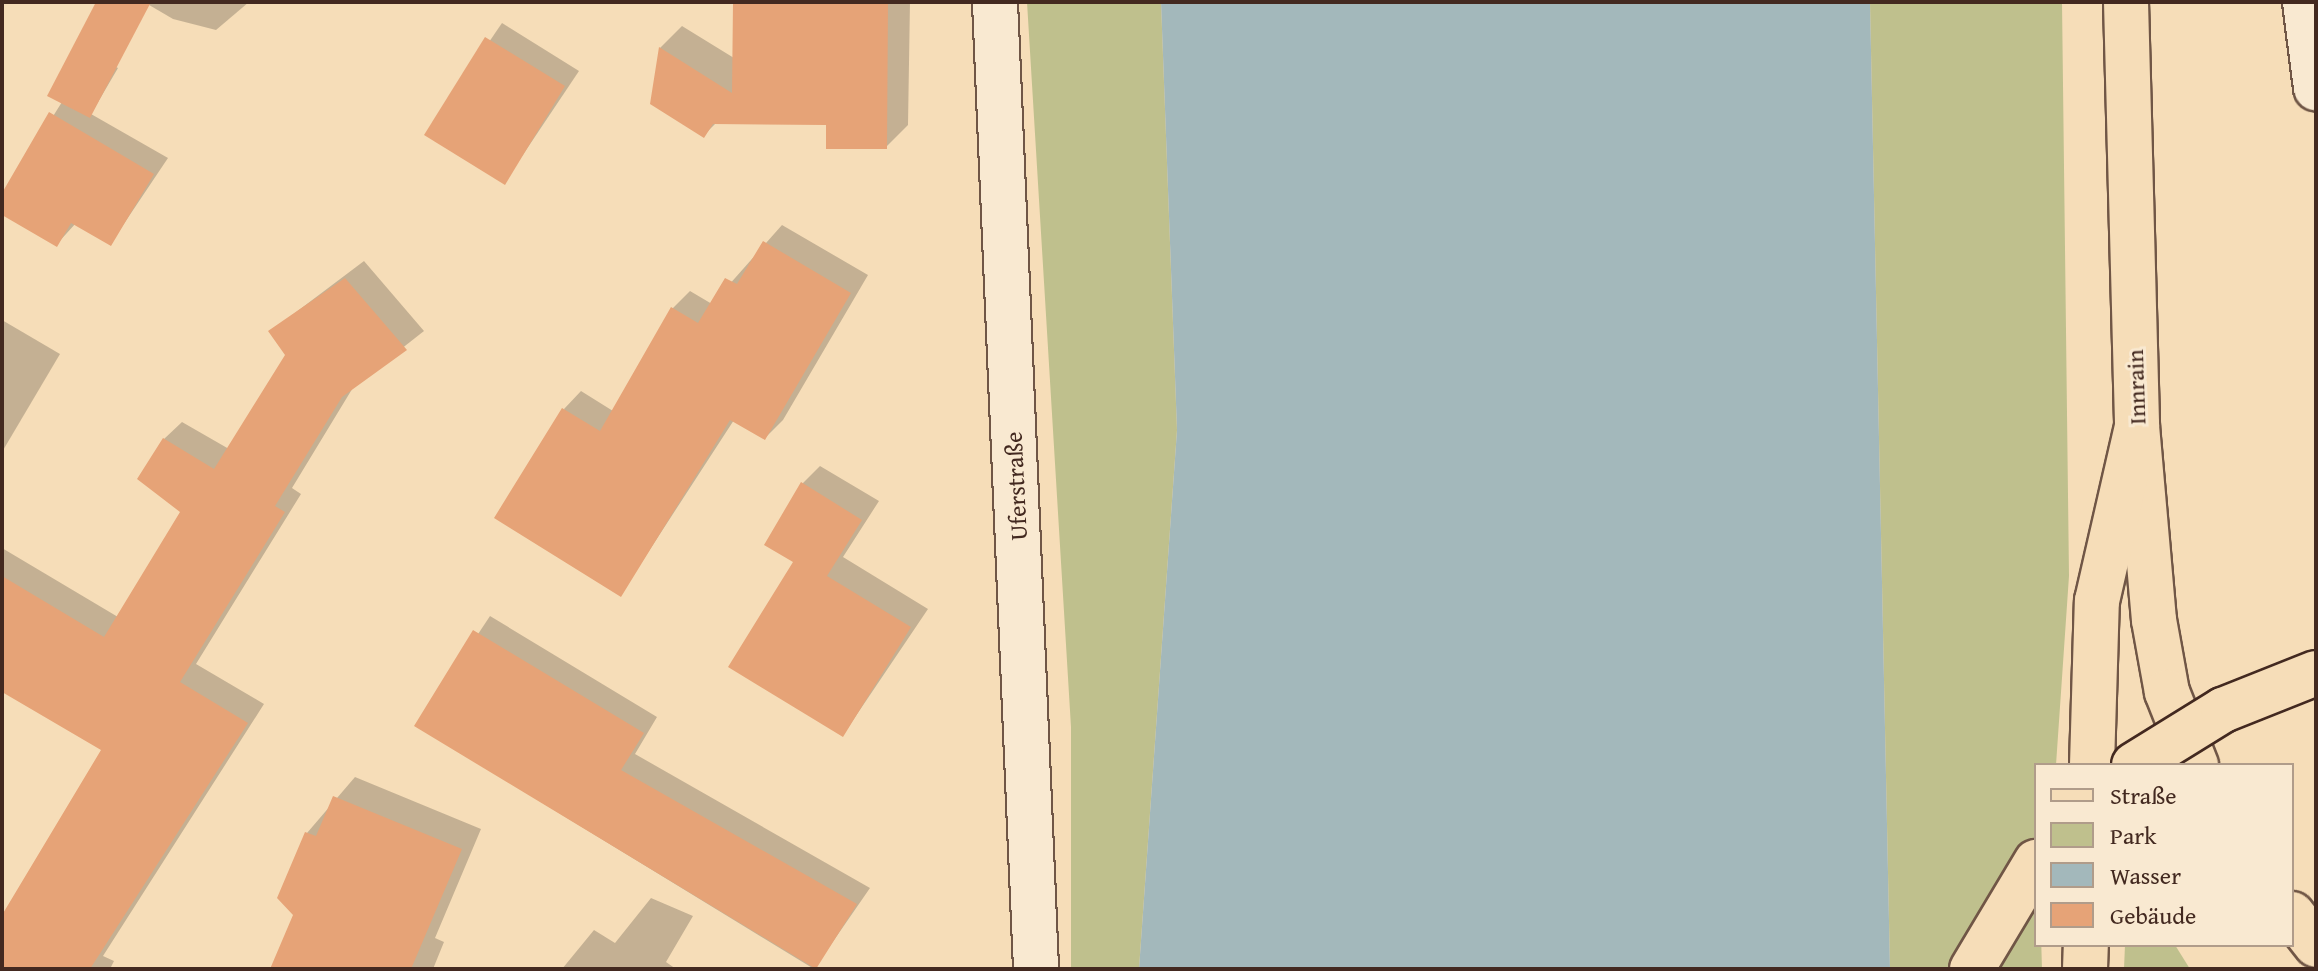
<!DOCTYPE html>
<html>
<head>
<meta charset="utf-8">
<style>
  body { margin:0 }
  #map { position:relative; width:2318px; height:971px; overflow:hidden; background:#f6ddb8; font-family:"Gentium Book Plus",serif }
  div>[style] { position:absolute }
  .green>* { inset:0; background:#bfc08d }
  .water>* { inset:0; background:#a3b8bb }
  .shadow>* { inset:0; background:#0003 }
  .building>* { inset:0; background:#e6a377 }
  .roads { filter:drop-shadow(2px 0 #705646) drop-shadow(-2px 0 #705646) drop-shadow(0 2px #705646) drop-shadow(0 -2px #705646) }
  .minor>* { height:44px; margin:-22px; padding:0 22px; transform-origin:22px; border-radius:22px; background:#f9e9d1 }
  .major>* { height:44px; margin:-22px; padding:0 22px; transform-origin:22px; border-radius:22px; background:#f6ddb8 }
  .highway>* { height:44px; margin:-22px; padding:0 22px; transform-origin:22px; border-radius:22px; background:#f6ddb8 }
  .bridges { filter:drop-shadow(2px 0 #432920) drop-shadow(-2px 0 #432920) drop-shadow(0 2px #432920) drop-shadow(0 -2px #432920) }
  .highway-bridge>* { height:44px; margin:-22px; padding:0 22px; transform-origin:22px; border-radius:22px; background:#f6ddb8 }
  span { translate:-50% -50%; white-space:nowrap; text-align:center; line-height:1.15; -webkit-text-stroke:6px #f9e9d1; paint-order:stroke }
  .street-label { font-size:24px; color:#432920 }
  .frame { position:absolute; inset:0; border:4px solid #432920; pointer-events:none }
  .legend { position:absolute; left:2034px; top:763px; width:260px; height:184px; box-sizing:border-box; background:#f9e9d1; border:2px solid #b09c8a; margin:0; padding:10px 14px; list-style:none; font-size:24px; color:#432920 }
  .legend li { display:flex; align-items:center; gap:16px; height:40px }
  .legend b { width:40px; border:2px solid #b09c8a }
</style>
</head>
<body>
<div id="map">
  <div class="green">
    <div style="clip-path:polygon(1027px 2px,1161px 2px,1177px 430px,1139px 969px,1071px 969px,1071px 727px)"></div>
    <div style="clip-path:polygon(1870px 2px,2062px 2px,2069px 576px,2056px 765px,2036px 765px,2042px 969px,1890px 969px)"></div>
    <div style="clip-path:polygon(2125px 945px,2175px 945px,2190px 969px,2124px 969px)"></div>
  </div>
  <div class="water">
    <div style="clip-path:polygon(1161px 2px,1870px 2px,1890px 969px,1139px 969px,1177px 430px)"></div>
  </div>
  <div class="shadow">
    <div style="clip-path:polygon(144px 2px,249px 2px,216px 30px,173px 19px)"></div>
    <div style="clip-path:polygon(735px 2px,910px 2px,908px 125px,886px 147px,828px 123px,717px 122px,703px 136px,660px 48px,682px 26px,734px 58px)"></div>
    <div style="clip-path:polygon(502px 23px,579px 71px,504px 183px,426px 134px)"></div>
    <div style="clip-path:polygon(78px 48px,118px 68px,91px 114px,168px 158px,111px 243px,76px 223px,57px 244px,2px 212px,2px 197px,62px 102px)"></div>
    <div style="clip-path:polygon(782px 225px,868px 275px,783px 420px,765px 438px,734px 420px,621px 594px,564px 409px,581px 391px,613px 411px,673px 308px,690px 291px,712px 304px)"></div>
    <div style="clip-path:polygon(364px 261px,424px 331px,354px 386px,292px 488px,301px 494px,196px 664px,264px 704px,103px 956px,114px 961px,110px 969px,2px 969px,2px 917px,104px 750px,2px 686px,2px 548px,118px 617px,182px 511px,164px 439px,182px 422px,229px 449px,288px 355px,271px 331px)"></div>
    <div style="clip-path:polygon(2px 320px,60px 354px,2px 452px)"></div>
    <div style="clip-path:polygon(820px 466px,879px 501px,843px 557px,928px 609px,843px 735px,796px 561px,803px 483px)"></div>
    <div style="clip-path:polygon(490px 616px,657px 717px,635px 754px,870px 888px,814px 969px,417px 726px)"></div>
    <div style="clip-path:polygon(355px 777px,481px 829px,435px 938px,444px 942px,433px 969px,273px 969px,296px 914px,307px 833px)"></div>
    <div style="clip-path:polygon(651px 898px,693px 916px,666px 962px,676px 969px,562px 969px,594px 930px,615px 943px)"></div>
  </div>
  <div class="building">
    <div style="clip-path:polygon(96px 2px,151px 2px,90px 118px,47px 96px)"></div>
    <div style="clip-path:polygon(733px 2px,888px 2px,887px 149px,826px 149px,826px 125px,713px 124px,704px 138px,650px 104px,659px 47px,732px 93px)"></div>
    <div style="clip-path:polygon(485px 37px,565px 86px,505px 185px,424px 135px)"></div>
    <div style="clip-path:polygon(49px 112px,154px 174px,111px 246px,71px 223px,57px 247px,2px 215px,2px 193px)"></div>
    <div style="clip-path:polygon(763px 241px,851px 293px,765px 440px,730px 420px,621px 597px,494px 518px,562px 408px,600px 431px,671px 307px,698px 323px,725px 278px,737px 284px)"></div>
    <div style="clip-path:polygon(345px 278px,407px 350px,342px 397px,275px 506px,285px 512px,180px 682px,248px 723px,90px 969px,2px 969px,2px 915px,101px 750px,2px 692px,2px 576px,104px 637px,180px 512px,137px 479px,163px 438px,214px 469px,285px 355px,268px 331px)"></div>
    <div style="clip-path:polygon(801px 482px,862px 520px,827px 576px,911px 627px,843px 737px,728px 667px,793px 562px,764px 545px)"></div>
    <div style="clip-path:polygon(473px 630px,644px 733px,621px 770px,857px 904px,816px 969px,414px 726px)"></div>
    <div style="clip-path:polygon(333px 796px,462px 849px,411px 969px,270px 969px,293px 915px,277px 898px,305px 832px,316px 836px)"></div>
  </div>
  <div class="roads">
    <div class="minor">
      <div style="left:995px;top:2px;width:968px;rotate:87.57deg"></div>
      <div style="left:2305px;top:2px;width:87px;rotate:82.7deg"></div>
    </div>
    <div class="major">
      <div style="left:2126px;top:2px;width:424px;rotate:88.5deg"></div>
      <div style="left:2137px;top:426px;width:195px;rotate:85deg"></div>
      <div style="left:2154px;top:620px;width:73px;rotate:79.8deg"></div>
      <div style="left:2167px;top:692px;width:79px;rotate:68.3deg"></div>
      <div style="left:2292px;top:914px;width:39px;rotate:52deg"></div>
    </div>
    <div class="highway">
      <div style="left:2092px;top:765px;width:164px;rotate:-88.3deg"></div>
      <div style="left:2097px;top:601px;width:180px;rotate:-77.1deg"></div>
      <div style="left:1972px;top:969px;width:125px;rotate:-59.1deg"></div>
      <div style="left:2085px;top:969px;width:24px;rotate:-88deg"></div>
    </div>
  </div>
  <div class="bridges">
    <div class="highway-bridge">
      <div style="left:2134px;top:765px;width:105px;rotate:-31.7deg"></div>
      <div style="left:2223px;top:710px;width:100px;rotate:-21.7deg"></div>
    </div>
  </div>
  <div class="street-label">
    <span style="left:2136px;top:387px;rotate:-92deg">Innrain</span>
    <span style="left:1016px;top:486px;rotate:-93deg">Uferstraße</span>
  </div>
  <div class="frame"></div>
  <ul class="legend">
  <li><b style="height:10px;background:#f6ddb8"></b>Straße</li>
  <li><b style="height:22px;background:#bfc08d"></b>Park</li>
  <li><b style="height:22px;background:#a3b8bb"></b>Wasser</li>
  <li><b style="height:22px;background:#e6a377"></b>Gebäude</li>
  </ul>
</div>
</body>
</html>
